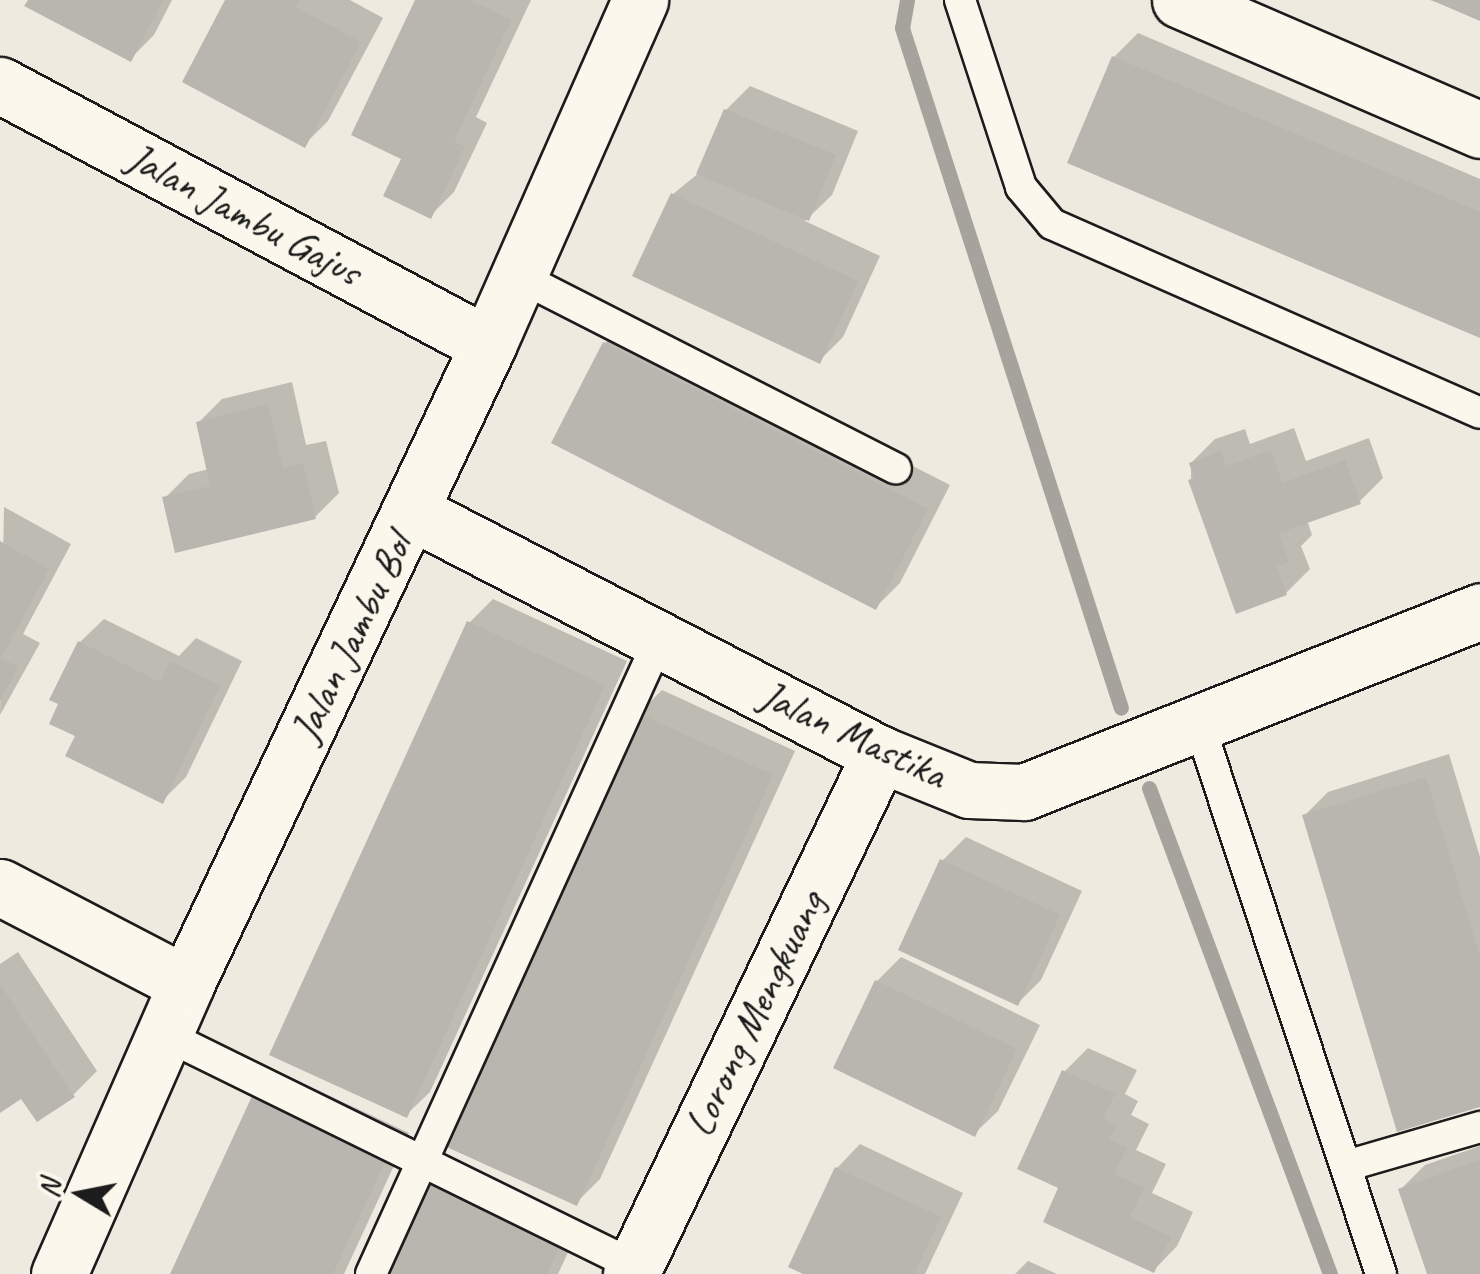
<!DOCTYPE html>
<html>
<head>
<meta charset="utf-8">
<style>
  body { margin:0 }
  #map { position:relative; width:1480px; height:1274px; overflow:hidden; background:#eeeadf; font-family:Caveat,sans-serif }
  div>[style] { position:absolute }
  .shadow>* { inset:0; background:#0003 }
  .stream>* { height:15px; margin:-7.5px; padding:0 7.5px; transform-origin:7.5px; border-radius:7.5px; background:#a6a39d }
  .building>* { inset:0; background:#b9b6af }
  .roads { filter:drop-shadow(2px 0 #1c1c1c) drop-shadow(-2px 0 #1c1c1c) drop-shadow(0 2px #1c1c1c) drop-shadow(0 -2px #1c1c1c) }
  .service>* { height:30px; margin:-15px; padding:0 15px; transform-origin:15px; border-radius:15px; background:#fbf7ec }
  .minor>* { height:55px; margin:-27.5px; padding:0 27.5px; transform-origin:27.5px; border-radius:27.5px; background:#fbf7ec }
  span { translate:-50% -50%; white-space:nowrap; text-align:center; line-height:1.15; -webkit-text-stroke:9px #fbf7ec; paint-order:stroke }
  .street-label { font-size:42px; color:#1c1c1c }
  .north { position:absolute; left:30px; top:1144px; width:100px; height:100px; -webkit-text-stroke:8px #fbf7ec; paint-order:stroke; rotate:280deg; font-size:28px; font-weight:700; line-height:40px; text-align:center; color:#1c1c1c }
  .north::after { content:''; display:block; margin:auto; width:35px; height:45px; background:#1c1c1c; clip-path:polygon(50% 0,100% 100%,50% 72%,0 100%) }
</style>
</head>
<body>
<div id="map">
  <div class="shadow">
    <div style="clip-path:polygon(30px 0,172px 0,154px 35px,130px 59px)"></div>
    <div style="clip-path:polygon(228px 0,350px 0,383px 18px,328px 121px,304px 145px)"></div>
    <div style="clip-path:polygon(418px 0,531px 0,476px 117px,487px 123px,454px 192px,430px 216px)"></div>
    <div style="clip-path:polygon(1138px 33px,1480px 179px,1480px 335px,1114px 57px)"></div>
    <div style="clip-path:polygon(750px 86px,858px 131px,832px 195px,805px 221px,880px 256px,843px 337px,819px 361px,673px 194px,700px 172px,726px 110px)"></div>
    <div style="clip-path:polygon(628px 320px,950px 485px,900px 583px,876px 607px,605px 343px)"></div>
    <div style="clip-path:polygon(292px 382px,306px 445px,326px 441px,339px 493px,315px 517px,165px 498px,189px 474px,209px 469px,198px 423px,222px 399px)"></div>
    <div style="clip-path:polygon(1294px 428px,1306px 461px,1369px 438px,1383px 478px,1360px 501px,1307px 520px,1312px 535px,1301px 546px,1310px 569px,1286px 593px,1191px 481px,1191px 463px,1215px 439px,1245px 429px,1250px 444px)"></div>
    <div style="clip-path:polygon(4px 507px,71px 544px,23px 634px,40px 643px,0 715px)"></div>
    <div style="clip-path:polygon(493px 599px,627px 661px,430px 1092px,406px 1115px,469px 623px)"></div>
    <div style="clip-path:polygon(104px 619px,179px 656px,196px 638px,242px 661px,186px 777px,162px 801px,79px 735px,80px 642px)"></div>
    <div style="clip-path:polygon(662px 690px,795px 751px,600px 1179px,576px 1203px,638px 714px)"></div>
    <div style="clip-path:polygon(1449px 754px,1480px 857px,1480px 1104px,1304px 816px,1328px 792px)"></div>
    <div style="clip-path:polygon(966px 837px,1082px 891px,1041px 980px,1018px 1003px,942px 861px)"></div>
    <div style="clip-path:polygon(18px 952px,97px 1071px,73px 1095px,21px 1096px,0 1110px,0 964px)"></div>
    <div style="clip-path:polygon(901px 957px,1040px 1025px,998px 1111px,974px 1134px,836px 1067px,877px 981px)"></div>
    <div style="clip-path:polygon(1088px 1048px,1137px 1070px,1125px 1094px,1138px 1101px,1131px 1115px,1149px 1124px,1136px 1150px,1166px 1164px,1152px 1193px,1193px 1212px,1177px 1246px,1154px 1270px,1061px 1187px,1064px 1072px)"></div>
    <div style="clip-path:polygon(279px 1072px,409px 1133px,344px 1274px,173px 1274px,255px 1095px)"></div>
    <div style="clip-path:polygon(860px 1144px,963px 1193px,925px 1274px,809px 1274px,837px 1168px)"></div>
    <div style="clip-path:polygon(1480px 1146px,1480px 1274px,1430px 1274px,1401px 1189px,1425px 1165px)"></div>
    <div style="clip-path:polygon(454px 1161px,582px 1222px,558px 1274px,389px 1274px,430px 1185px)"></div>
    <div style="clip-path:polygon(1028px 1261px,1057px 1274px,1015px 1274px)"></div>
  </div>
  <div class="stream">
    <div style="left:907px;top:0;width:28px;rotate:100deg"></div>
    <div style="left:902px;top:28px;width:714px;rotate:72.15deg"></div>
    <div style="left:1149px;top:788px;width:519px;rotate:69.57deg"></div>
  </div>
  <div class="building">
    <div style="clip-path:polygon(28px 0,163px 0,131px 62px,24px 6px)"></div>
    <div style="clip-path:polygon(225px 0,300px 0,296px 7px,361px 42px,305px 148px,182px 82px)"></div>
    <div style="clip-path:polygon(415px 0,470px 0,511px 20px,454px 141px,465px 147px,431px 219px,383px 196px,401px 159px,351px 135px)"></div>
    <div style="clip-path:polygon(1430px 0,1480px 0,1480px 21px,1438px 3px)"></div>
    <div style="clip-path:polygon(1112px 56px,1480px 212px,1480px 338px,1067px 163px)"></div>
    <div style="clip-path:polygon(724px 109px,836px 155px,809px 221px,696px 174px)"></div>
    <div style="clip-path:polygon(671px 193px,858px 281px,820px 364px,632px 276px)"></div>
    <div style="clip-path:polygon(603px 342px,928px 509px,876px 610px,551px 443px)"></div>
    <div style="clip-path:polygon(268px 404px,283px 468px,303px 463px,316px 519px,175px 553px,162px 497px,210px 486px,196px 422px)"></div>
    <div style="clip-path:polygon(1271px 450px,1282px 483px,1345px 460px,1361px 504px,1279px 533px,1289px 562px,1277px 566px,1287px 595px,1236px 614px,1188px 480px,1194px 478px,1189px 463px,1221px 451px,1226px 466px)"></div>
    <div style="clip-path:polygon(0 541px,49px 569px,1px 658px,18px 667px,0 701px)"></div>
    <div style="clip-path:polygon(467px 621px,605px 685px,407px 1118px,269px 1055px)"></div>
    <div style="clip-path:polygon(78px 641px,160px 682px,170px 661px,220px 685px,163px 804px,65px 756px,75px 736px,49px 724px,58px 704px,49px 700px)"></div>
    <div style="clip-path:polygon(636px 712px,773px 775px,577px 1206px,440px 1144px)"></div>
    <div style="clip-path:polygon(1426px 777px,1480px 957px,1480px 1107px,1397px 1132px,1302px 815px)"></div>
    <div style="clip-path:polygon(940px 859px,1060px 915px,1018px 1006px,898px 950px)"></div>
    <div style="clip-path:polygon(875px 980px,1017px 1049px,975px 1137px,833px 1068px)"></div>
    <div style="clip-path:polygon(0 984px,75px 1097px,37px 1122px,21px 1099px,0 1113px)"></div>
    <div style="clip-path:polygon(1062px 1070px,1115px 1094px,1103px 1118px,1116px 1125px,1109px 1139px,1127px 1148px,1114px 1174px,1144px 1188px,1130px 1217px,1171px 1237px,1154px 1273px,1043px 1222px,1058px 1188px,1017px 1169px)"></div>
    <div style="clip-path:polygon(253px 1094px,387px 1157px,333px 1274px,170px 1274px)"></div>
    <div style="clip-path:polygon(1480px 1160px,1480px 1274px,1427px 1274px,1398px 1189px)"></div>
    <div style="clip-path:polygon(835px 1167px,941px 1217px,914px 1274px,803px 1274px,788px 1267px)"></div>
    <div style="clip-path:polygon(428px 1183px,560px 1246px,547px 1274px,386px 1274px)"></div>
  </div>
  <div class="roads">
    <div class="service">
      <div style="left:960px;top:0;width:197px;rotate:71.9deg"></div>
      <div style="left:1021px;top:187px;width:48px;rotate:50deg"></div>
      <div style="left:1052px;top:224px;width:468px;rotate:23.8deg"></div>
      <div style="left:518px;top:276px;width:424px;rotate:27deg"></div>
      <div style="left:1199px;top:724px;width:579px;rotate:71.69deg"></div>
      <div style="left:163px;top:1034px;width:526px;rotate:26.18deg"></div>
      <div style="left:1346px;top:1166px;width:140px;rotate:-16.2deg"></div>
      <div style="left:371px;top:1274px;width:696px;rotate:-65.57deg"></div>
    </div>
    <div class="minor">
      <div style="left:1180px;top:0;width:327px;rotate:23.4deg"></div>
      <div style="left:0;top:85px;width:553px;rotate:28.05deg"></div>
      <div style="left:412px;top:512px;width:527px;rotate:27.34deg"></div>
      <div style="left:880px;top:754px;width:96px;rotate:22deg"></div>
      <div style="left:969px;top:790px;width:55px;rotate:2.1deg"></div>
      <div style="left:1024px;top:792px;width:491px;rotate:-21.6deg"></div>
      <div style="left:0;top:887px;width:210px;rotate:27.5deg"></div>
      <div style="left:59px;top:1274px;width:317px;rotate:-66.3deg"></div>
      <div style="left:186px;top:984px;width:707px;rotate:-64.7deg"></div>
      <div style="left:488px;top:345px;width:377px;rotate:-66.2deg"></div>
      <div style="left:631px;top:1274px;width:577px;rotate:-64.41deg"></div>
    </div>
  </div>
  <div class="street-label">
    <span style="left:244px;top:215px;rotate:28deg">Jalan Jambu Gajus</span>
    <span style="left:352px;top:638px;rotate:-64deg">Jalan Jambu Bol</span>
    <span style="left:853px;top:735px;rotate:25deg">Jalan Mastika</span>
    <span style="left:755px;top:1014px;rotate:-64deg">Lorong Mengkuang</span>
  </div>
  <div class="north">N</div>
</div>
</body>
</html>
